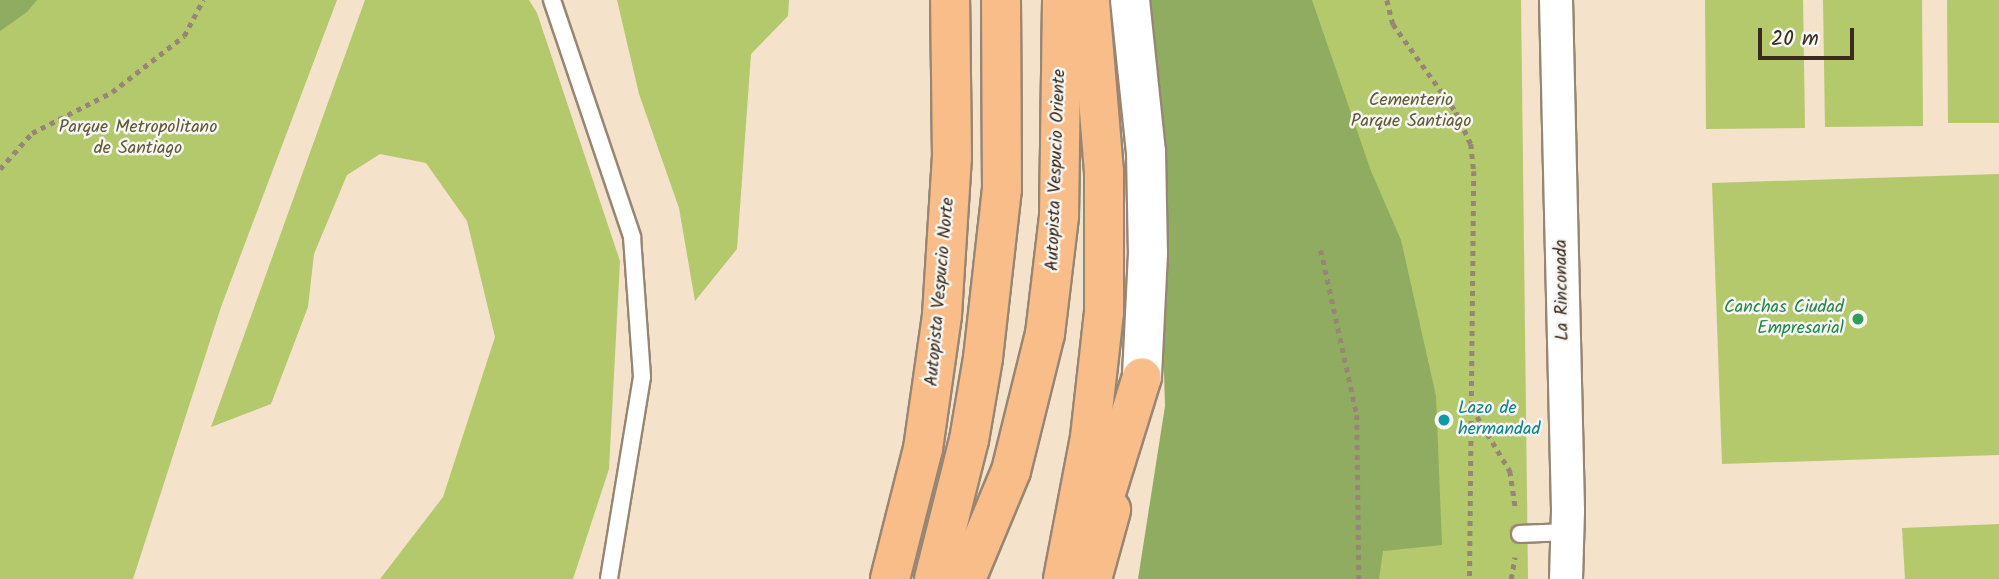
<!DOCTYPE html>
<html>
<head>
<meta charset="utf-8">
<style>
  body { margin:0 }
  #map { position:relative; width:1999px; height:579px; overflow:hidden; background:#f4e2ca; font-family:Kalam,sans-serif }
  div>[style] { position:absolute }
  .green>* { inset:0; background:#b4c86c }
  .forest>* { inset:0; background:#8fac60 }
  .path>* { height:4.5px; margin-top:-2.25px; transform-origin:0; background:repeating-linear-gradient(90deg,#988674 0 5px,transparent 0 10px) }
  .roads { filter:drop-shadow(2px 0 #988674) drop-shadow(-2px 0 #988674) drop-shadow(0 2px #988674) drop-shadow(0 -2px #988674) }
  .service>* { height:16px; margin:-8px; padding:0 8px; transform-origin:8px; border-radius:8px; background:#fff }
  .minor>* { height:32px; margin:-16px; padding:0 16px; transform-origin:16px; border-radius:16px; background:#fff }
  .tertiary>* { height:38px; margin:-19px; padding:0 19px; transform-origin:19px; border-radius:19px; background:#fff }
  .motorway>* { height:38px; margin:-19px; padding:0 19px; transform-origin:19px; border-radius:19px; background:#f8bd89 }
  .dots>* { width:19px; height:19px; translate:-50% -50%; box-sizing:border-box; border:4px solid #f6f6f2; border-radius:50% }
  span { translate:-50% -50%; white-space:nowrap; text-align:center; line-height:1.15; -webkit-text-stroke:5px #f6f6f2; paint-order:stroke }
  .park-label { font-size:18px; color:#5f5935 }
  .street-label { font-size:18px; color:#3b2a1e }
  .leisure-label { font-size:18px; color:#27864d }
  .right { translate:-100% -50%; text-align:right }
  .culture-label { font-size:18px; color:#0d838f }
  .left { translate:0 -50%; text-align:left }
  .scale { position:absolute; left:1758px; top:28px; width:96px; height:32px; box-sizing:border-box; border:4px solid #3b2a1e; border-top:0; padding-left:9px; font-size:21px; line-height:24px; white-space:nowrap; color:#3b2a1e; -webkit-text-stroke:5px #f6f6f2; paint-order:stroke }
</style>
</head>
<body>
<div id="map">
  <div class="green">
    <div style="clip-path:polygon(0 0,337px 0,221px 307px,133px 579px,0 579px)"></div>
    <div style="clip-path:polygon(365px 0,529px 0,537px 13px,620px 261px,609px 469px,573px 579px,380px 579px,443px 497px,495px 337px,467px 221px,426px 163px,380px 154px,347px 175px,314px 254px,308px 307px,271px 404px,211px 427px)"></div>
    <div style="clip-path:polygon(617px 0,789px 0,788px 16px,751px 54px,737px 249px,695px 301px,679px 208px,639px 94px)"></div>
    <div style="clip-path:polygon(1277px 0,1521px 0,1528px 579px,1343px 579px)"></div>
    <div style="clip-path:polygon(1705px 0,1803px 0,1805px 128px,1706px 129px)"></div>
    <div style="clip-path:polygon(1823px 0,1922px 0,1923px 126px,1825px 127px)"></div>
    <div style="clip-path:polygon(1947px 0,1999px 0,1999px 123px,1948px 123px)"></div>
    <div style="clip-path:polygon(1999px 174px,1999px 455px,1722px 464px,1712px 183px)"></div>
    <div style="clip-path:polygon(1999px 524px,1999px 579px,1905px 579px,1902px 528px)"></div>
  </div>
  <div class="forest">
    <div style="clip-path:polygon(0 0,37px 0,27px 12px,0 31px)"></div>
    <div style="clip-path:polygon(1140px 0,1312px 0,1371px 171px,1401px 240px,1436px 396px,1442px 545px,1383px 551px,1379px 579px,1138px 579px,1165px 406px,1159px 205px)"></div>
  </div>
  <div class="path">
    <div style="left:1387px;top:0;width:25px;rotate:76deg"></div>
    <div style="left:1393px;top:24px;width:108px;rotate:54.4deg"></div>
    <div style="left:1456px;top:112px;width:35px;rotate:65deg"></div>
    <div style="left:1471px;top:144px;width:27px;rotate:84deg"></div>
    <div style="left:1474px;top:171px;width:408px;rotate:90.6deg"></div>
    <div style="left:0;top:169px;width:48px;rotate:-48.4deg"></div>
    <div style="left:32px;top:133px;width:90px;rotate:-27.1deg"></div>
    <div style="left:112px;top:92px;width:91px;rotate:-37.9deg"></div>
    <div style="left:184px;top:36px;width:41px;rotate:-62.2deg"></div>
    <div style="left:1321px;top:250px;width:169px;rotate:77.7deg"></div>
    <div style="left:1357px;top:415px;width:164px;rotate:89.3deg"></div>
    <div style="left:1472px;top:408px;width:74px;rotate:58.9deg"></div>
    <div style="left:1510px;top:471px;width:40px;rotate:81.5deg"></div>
    <div style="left:1511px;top:579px;width:22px;rotate:-80deg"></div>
  </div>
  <div class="roads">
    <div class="service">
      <div style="left:552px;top:0;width:250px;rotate:71.3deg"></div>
      <div style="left:632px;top:237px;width:140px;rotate:85.9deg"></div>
      <div style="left:642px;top:377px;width:205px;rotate:99.3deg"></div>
      <div style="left:1520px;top:534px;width:47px;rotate:-2.4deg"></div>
    </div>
    <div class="minor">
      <div style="left:1556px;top:0;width:511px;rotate:88.65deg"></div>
      <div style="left:1568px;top:511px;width:68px;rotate:91.7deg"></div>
    </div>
    <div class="tertiary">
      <div style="left:1130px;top:0;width:153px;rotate:84deg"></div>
      <div style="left:1146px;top:152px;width:101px;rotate:88.9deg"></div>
      <div style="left:1148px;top:253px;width:124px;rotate:92.8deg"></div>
    </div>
    <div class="motorway">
      <div style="left:1093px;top:535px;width:165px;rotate:-72.8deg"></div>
      <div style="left:890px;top:579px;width:134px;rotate:-75.8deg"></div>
      <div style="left:923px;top:449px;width:135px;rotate:-81.9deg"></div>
      <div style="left:942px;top:315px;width:158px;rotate:-86.4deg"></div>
      <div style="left:952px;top:157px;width:157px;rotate:-90.7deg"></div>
      <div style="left:934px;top:579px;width:143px;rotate:-75.9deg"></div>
      <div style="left:969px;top:440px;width:83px;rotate:-80.3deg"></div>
      <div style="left:983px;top:358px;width:170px;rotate:-83.6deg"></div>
      <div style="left:1002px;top:189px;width:189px;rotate:-90.3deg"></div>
      <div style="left:966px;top:579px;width:117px;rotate:-67.4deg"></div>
      <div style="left:1011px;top:471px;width:141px;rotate:-76.1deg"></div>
      <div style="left:1045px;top:334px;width:119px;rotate:-83.2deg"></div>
      <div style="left:1059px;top:216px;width:216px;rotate:-89.2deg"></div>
      <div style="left:1063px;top:579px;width:145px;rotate:-79.2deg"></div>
      <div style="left:1090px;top:437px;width:126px;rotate:-83.6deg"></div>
      <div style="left:1104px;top:312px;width:140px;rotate:-90deg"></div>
      <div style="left:1104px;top:172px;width:173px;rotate:-94.7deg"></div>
      <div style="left:1092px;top:579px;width:72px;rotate:-74.6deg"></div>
    </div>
  </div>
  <div class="dots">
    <div style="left:1858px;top:319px;background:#2e9e5b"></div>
    <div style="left:1444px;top:420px;background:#0f9aa8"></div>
  </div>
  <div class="park-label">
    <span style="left:1411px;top:112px">Cementerio<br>Parque Santiago</span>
    <span style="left:138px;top:139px">Parque Metropolitano<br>de Santiago</span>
  </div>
  <div class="street-label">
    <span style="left:1057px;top:170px;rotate:-88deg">Autopista Vespucio Oriente</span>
    <span style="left:1563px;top:290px;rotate:-91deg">La Rinconada</span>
    <span style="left:941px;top:292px;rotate:-85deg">Autopista Vespucio Norte</span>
  </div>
  <div class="leisure-label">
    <span class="right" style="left:1844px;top:319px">Canchas Ciudad<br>Empresarial</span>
  </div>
  <div class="culture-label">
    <span class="left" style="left:1458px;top:420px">Lazo de<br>hermandad</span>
  </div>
  <div class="scale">20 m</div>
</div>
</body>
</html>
